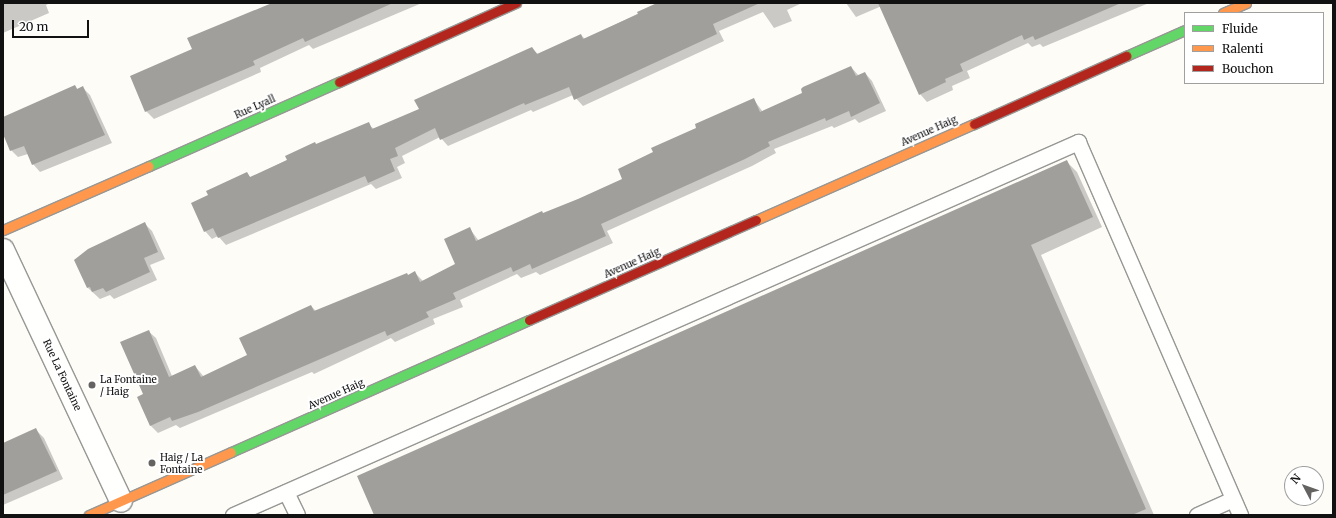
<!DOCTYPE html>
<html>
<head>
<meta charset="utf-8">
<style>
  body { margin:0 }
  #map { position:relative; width:1336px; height:518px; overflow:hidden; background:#fdfcf7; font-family:Merriweather,serif }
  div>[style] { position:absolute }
  .shadow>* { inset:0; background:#0003 }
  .building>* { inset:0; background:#a19f9c }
  .roads { filter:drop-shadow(1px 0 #979795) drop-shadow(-1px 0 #979795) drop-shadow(0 1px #979795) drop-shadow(0 -1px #979795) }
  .lane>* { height:15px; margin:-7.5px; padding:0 7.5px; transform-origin:7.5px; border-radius:7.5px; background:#fffffe }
  .street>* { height:22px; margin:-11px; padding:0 11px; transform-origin:11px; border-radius:11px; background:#fffffe }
  .fast>* { height:9px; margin:-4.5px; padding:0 4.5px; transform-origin:4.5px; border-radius:4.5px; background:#63d668 }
  .slow>* { height:9px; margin:-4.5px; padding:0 4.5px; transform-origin:4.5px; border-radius:4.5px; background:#ff974d }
  .jam>* { height:9px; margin:-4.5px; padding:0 4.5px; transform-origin:4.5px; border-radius:4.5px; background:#b3261e }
  .dots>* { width:11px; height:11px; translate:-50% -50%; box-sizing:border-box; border:2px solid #fff; border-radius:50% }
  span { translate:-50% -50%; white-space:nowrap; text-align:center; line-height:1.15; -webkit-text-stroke:4px #fff; paint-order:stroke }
  .street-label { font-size:10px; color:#111 }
  .poi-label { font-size:10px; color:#111 }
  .left { translate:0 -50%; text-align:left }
  .frame { position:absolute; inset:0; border:4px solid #111; pointer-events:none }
  .legend { position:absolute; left:1184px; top:12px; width:140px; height:72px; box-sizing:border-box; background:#fff; border:1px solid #a0a0a0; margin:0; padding:5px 7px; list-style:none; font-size:12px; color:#111 }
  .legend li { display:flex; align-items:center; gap:8px; height:20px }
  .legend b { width:20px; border:1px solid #a0a0a0 }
  .north { position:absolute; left:1284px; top:466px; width:40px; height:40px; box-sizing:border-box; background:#fff; border:1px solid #a0a0a0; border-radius:50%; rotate:311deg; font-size:11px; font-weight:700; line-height:16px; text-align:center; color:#111 }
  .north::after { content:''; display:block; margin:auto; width:14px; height:18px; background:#646362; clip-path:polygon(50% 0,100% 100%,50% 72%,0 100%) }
  .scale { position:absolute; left:12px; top:20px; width:77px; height:18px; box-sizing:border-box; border:2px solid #111; border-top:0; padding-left:5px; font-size:12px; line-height:14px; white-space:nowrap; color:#111; -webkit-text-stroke:3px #fff; paint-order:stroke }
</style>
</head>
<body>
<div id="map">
  <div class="shadow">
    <div style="clip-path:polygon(3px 3px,50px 3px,46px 5px,49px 13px,3px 33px)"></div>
    <div style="clip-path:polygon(274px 3px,422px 3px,313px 49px,309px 45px,260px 68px,261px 72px,154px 119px,146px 111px,194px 50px)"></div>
    <div style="clip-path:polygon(660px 3px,802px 3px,787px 10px,792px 21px,774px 28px,763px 12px,719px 31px,724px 41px,583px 106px,573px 95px,533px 112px,531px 110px,448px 146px,440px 137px,402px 156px,405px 163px,397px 167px,402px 178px,376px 189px,371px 184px,226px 245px,218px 236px,212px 239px,205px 231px,209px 195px,247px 174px,251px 178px,317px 145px,368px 124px,374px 129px,420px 110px,532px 49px,538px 54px,581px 35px,585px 39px)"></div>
    <div style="clip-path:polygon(846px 3px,883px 3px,884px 5px,856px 17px)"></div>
    <div style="clip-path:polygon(964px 3px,1149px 3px,1043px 47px,1040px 44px,1032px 47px,1028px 43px,967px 71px,970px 78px,952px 86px,953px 90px,927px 102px,920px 94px)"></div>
    <div style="clip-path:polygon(851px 67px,859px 76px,865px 73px,872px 81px,886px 111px,859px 123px,855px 119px,834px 128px,832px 126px,774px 149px,776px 153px,752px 166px,607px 231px,613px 243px,540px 275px,536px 272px,521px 278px,517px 274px,460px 300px,463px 307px,433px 319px,435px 324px,395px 342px,391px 338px,314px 374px,312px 372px,180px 428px,176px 425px,158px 433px,151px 426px,139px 398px,145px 395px,148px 331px,156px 338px,172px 376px,195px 366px,204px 377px,248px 356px,311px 306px,316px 311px,415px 273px,423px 281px,457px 264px,470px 229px,479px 241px,624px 180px,655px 153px,754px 100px,763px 112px,804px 93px)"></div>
    <div style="clip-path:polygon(75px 86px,78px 90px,83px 88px,90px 95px,112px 143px,40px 172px,33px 164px,28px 154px,18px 157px,11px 150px,3px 132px,3px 118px)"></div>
    <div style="clip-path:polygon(1067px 162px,1077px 172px,1102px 227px,1041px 255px,1154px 515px,375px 515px)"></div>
    <div style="clip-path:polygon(145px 224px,152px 231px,165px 259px,150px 265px,157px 280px,114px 299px,110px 295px,100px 299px,88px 288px)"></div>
    <div style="clip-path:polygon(36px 430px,44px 438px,63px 479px,3px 505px,3px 510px,3px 447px)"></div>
  </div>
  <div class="building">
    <div style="clip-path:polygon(272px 3px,393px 3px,305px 42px,303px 38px,253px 61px,255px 65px,145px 112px,130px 76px,192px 49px,187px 38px)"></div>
    <div style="clip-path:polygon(657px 3px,760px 3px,713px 24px,717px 34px,574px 100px,569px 87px,525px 105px,524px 103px,440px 140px,435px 128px,395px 148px,398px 156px,390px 159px,395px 171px,368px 183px,365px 176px,218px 238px,213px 228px,204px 232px,191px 203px,208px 195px,206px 191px,247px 172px,250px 177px,287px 160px,285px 156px,315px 142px,316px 144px,369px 122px,372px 129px,419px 109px,414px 100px,532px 47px,537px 54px,581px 34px,583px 39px,638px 14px,637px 12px)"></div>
    <div style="clip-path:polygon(878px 3px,1121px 3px,1035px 40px,1033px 36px,1024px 40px,1022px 35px,960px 64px,963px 71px,945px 79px,946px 82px,919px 95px)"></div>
    <div style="clip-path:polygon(851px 66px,856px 76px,865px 72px,880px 103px,851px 117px,849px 111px,826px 121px,825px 118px,768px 142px,770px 146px,745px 159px,601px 224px,606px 236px,532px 269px,530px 264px,513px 272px,511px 267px,453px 293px,456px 299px,426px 312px,429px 317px,387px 336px,385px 331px,198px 412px,172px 421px,170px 417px,150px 426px,137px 397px,143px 394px,120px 342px,149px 330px,169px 377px,195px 365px,201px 377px,247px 355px,239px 338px,311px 305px,314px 311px,407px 273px,408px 275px,415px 271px,420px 282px,455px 264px,444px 239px,470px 227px,476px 241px,542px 211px,543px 213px,578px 199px,622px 179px,618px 169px,653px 152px,651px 148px,696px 128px,695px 124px,754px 98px,760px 112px,802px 93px,801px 89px,803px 87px)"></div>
    <div style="clip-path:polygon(75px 85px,77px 89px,83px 86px,105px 135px,32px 165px,24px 146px,10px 151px,3px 134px,3px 117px)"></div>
    <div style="clip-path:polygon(1067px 160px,1093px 217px,1031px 245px,1146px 509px,1132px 515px,374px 515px,357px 476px)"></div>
    <div style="clip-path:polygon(145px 222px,158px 252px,144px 258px,150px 272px,106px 292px,103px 288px,92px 292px,90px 287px,87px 288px,74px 260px,88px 249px)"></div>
    <div style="clip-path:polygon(36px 428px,57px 471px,3px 495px,3px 443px)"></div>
  </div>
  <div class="roads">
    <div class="lane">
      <div style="left:286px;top:492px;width:25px;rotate:64deg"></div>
      <div style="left:233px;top:515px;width:924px;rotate:-23.82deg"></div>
      <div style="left:1078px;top:142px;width:407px;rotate:66.5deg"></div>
      <div style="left:1197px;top:515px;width:39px;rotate:-24deg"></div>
    </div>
    <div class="street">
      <div style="left:3px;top:250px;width:277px;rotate:64.8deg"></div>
    </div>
    <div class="fast">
      <div style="left:1126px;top:56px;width:64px;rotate:-23.8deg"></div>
      <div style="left:149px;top:166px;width:208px;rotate:-23.9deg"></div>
      <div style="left:231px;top:452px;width:326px;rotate:-23.9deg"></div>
    </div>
    <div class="slow">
      <div style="left:1223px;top:13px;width:25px;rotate:-23deg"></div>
      <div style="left:756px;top:220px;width:238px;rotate:-23.8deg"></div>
      <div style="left:3px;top:230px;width:159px;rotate:-23.7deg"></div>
      <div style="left:89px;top:515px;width:155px;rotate:-23.9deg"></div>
    </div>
    <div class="jam">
      <div style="left:339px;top:82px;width:194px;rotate:-24.1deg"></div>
      <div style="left:974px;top:124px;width:167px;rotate:-24.1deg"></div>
      <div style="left:529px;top:320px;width:248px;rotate:-23.8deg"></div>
    </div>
  </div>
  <div class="dots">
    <div style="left:92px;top:385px;background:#646362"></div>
    <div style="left:152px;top:463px;background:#646362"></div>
  </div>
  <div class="street-label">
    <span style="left:255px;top:107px;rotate:-24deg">Rue Lyall</span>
    <span style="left:929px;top:131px;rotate:-24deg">Avenue Haig</span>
    <span style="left:632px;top:263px;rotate:-24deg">Avenue Haig</span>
    <span style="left:62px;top:375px;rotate:65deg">Rue La Fontaine</span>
    <span style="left:336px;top:394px;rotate:-24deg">Avenue Haig</span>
  </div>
  <div class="poi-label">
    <span class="left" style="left:100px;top:385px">La Fontaine<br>/ Haig</span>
    <span class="left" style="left:160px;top:463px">Haig / La<br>Fontaine</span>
  </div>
  <div class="frame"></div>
  <ul class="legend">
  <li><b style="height:5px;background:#63d668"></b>Fluide</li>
  <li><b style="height:5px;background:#ff974d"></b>Ralenti</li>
  <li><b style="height:5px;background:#b3261e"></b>Bouchon</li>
  </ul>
  <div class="north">N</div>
  <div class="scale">20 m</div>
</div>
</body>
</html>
